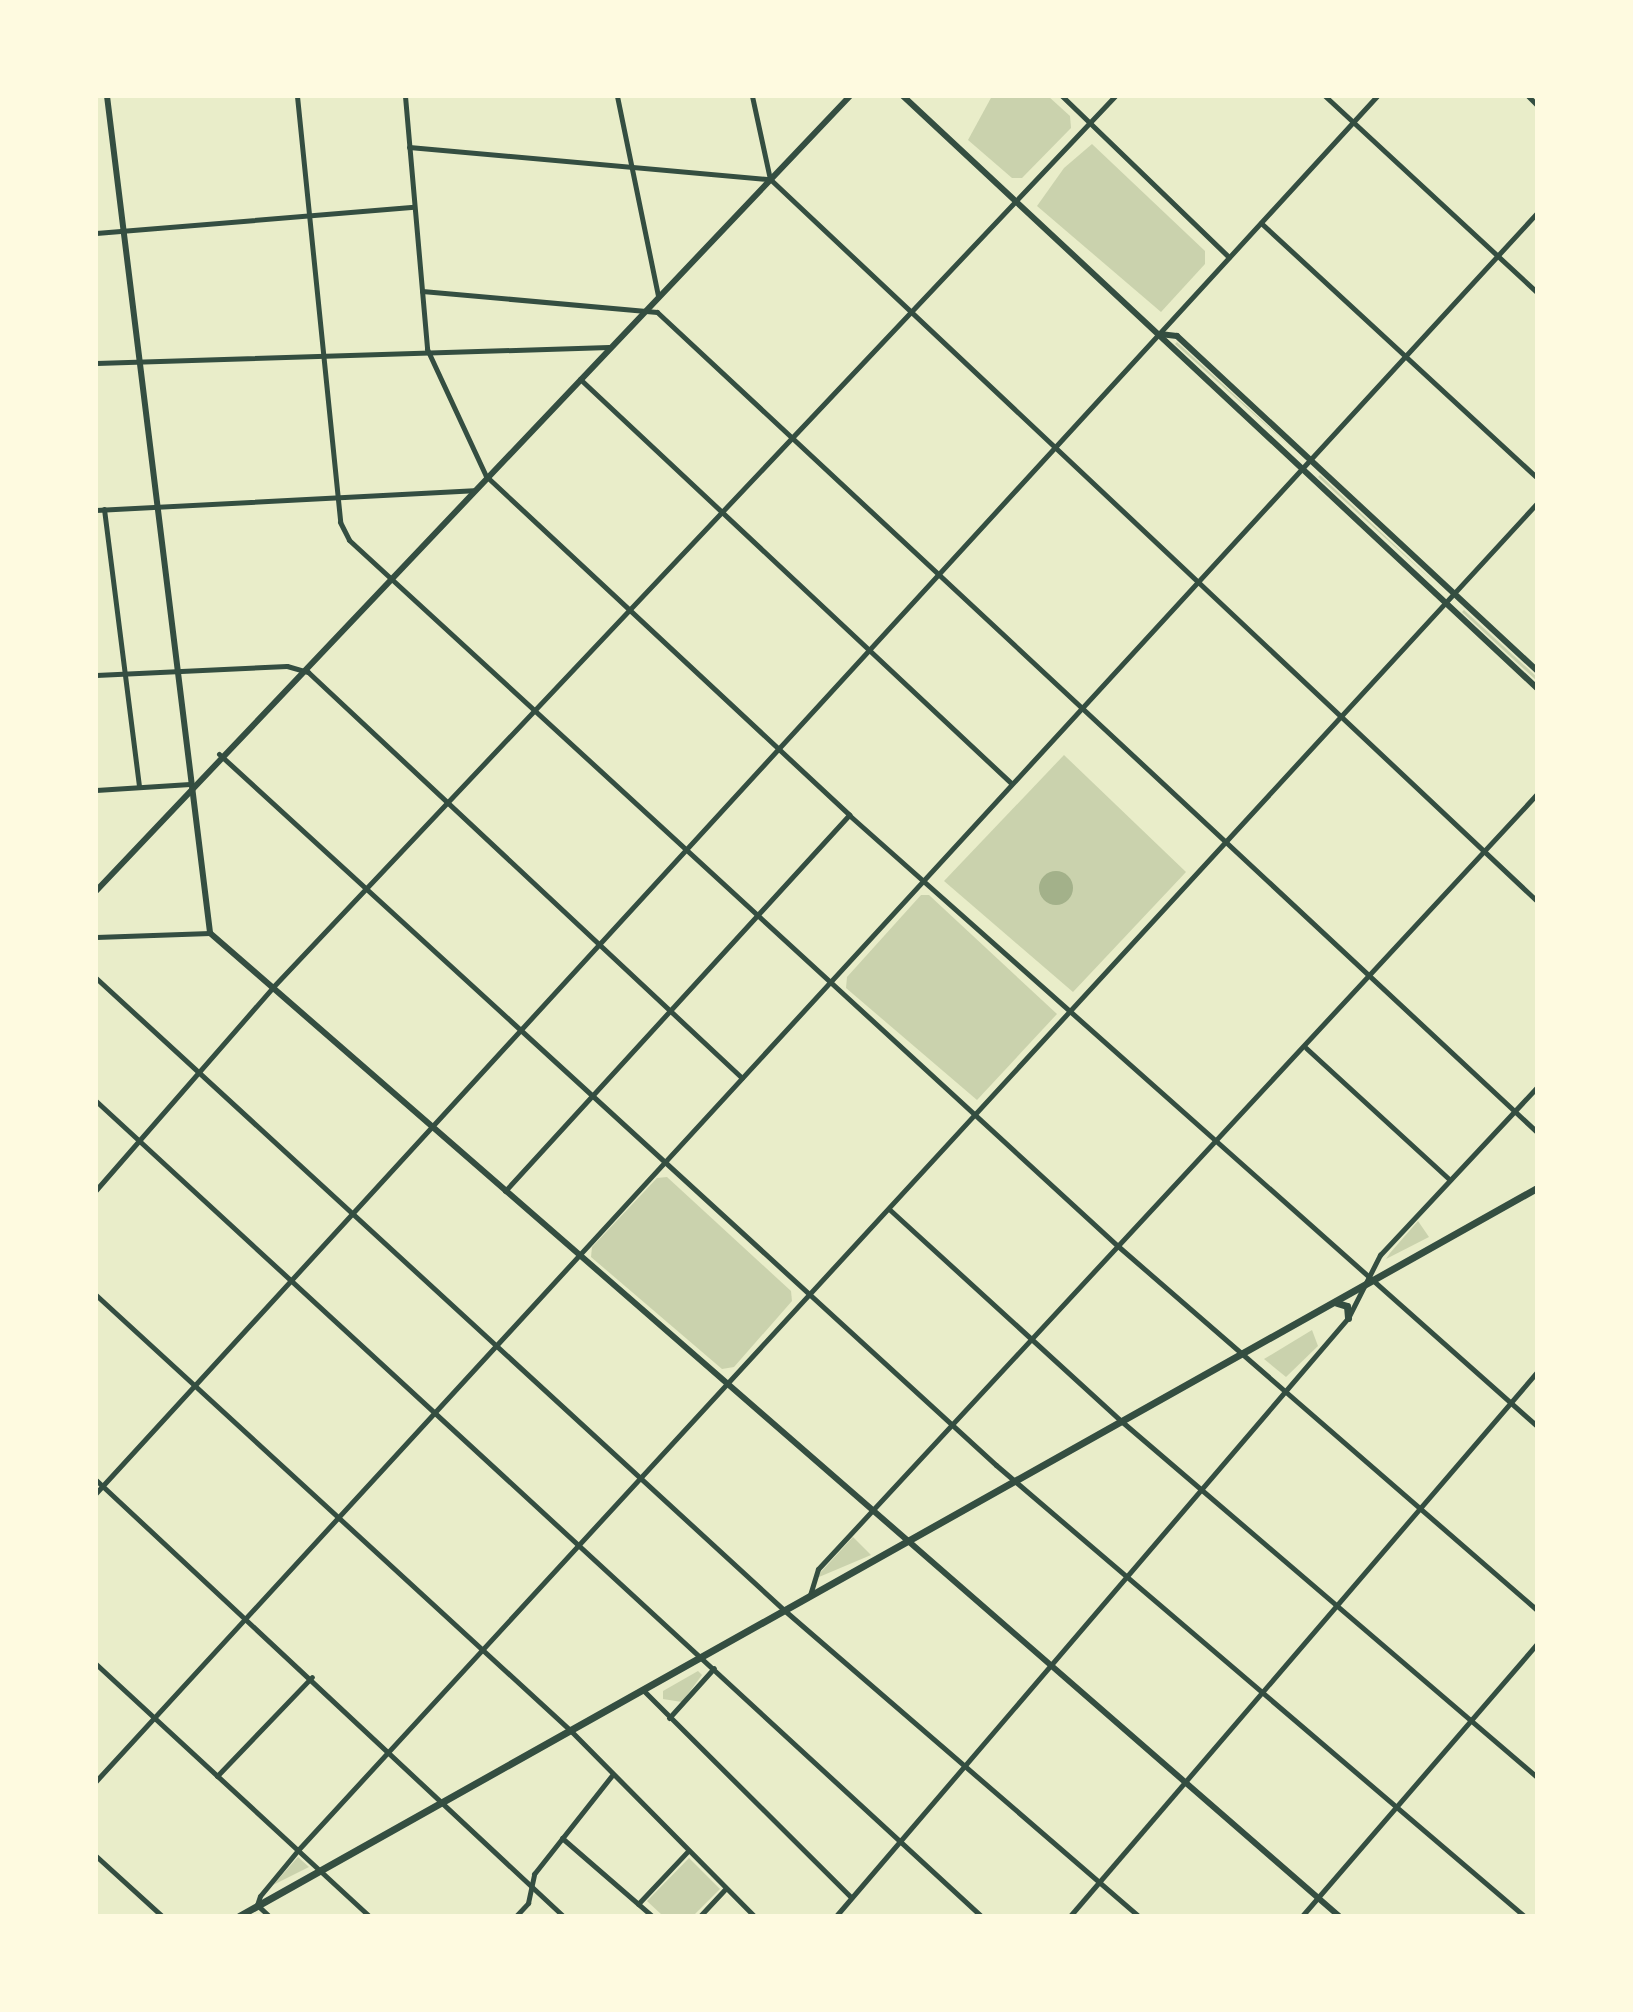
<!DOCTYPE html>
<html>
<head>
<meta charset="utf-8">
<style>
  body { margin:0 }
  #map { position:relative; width:1633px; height:2012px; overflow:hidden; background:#e9edc9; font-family:Mulish,sans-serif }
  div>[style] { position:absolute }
  .green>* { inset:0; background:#cad2ad }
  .water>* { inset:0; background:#a3b18a }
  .round { border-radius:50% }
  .minor>* { height:5px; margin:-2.5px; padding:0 2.5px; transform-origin:2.5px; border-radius:2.5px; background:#344e41 }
  .tertiary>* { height:6px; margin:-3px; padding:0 3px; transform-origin:3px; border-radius:3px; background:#344e41 }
  .secondary>* { height:7px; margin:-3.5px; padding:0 3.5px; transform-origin:3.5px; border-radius:3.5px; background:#344e41 }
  span { translate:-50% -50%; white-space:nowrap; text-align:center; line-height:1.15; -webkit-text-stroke:6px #fefae0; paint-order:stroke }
  .frame { position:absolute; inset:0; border:98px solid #fefae0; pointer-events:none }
</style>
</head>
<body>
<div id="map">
  <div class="green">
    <div style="clip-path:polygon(992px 96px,1048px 96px,1070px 116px,1071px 128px,1022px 178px,1012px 178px,968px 140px)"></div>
    <div style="clip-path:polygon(1092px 144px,1205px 251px,1205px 264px,1161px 312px,1037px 206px,1064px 168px)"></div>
    <div style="clip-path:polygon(1177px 342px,1295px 451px,1175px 344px)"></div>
    <div style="clip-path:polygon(1320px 475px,1437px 585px,1318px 477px)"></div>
    <div style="clip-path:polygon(1464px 610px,1537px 677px,1537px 681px,1462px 612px)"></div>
    <div style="clip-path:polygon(1064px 755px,1186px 872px,1073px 992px,944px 881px)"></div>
    <div style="clip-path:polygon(921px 895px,929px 895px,1057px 1014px,977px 1100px,846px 988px,847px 977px)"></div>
    <div style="clip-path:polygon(667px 1177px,791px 1291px,792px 1301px,734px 1367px,722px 1369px,591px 1257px,592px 1247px,657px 1178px)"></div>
    <div style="clip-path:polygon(1418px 1221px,1429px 1237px,1386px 1259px,1390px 1253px)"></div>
    <div style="clip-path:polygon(1312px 1330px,1318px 1346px,1286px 1377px,1264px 1359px)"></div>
    <div style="clip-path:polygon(853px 1537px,871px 1555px,819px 1577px,819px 1574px)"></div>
    <div style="clip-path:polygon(698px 1671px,702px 1675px,682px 1702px,663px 1699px,663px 1691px)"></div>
    <div style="clip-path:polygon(298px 1857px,309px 1867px,273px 1885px)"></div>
    <div style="clip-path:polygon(689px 1858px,720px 1889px,693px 1916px,663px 1916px,647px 1901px)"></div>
  </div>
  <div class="water">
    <div class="round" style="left:1039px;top:871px;width:34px;height:34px"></div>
  </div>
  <div class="minor">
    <div style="left:297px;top:96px;width:428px;rotate:84.2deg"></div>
    <div style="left:340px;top:522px;width:20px;rotate:63deg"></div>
    <div style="left:349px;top:540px;width:1045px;rotate:42.56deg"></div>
    <div style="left:1119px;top:1247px;width:554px;rotate:40.97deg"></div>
    <div style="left:405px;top:96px;width:254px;rotate:85deg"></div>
    <div style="left:427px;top:349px;width:140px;rotate:65.1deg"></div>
    <div style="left:486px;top:476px;width:497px;rotate:43deg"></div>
    <div style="left:849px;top:815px;width:920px;rotate:41.61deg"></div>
    <div style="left:617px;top:96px;width:204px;rotate:78.4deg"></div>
    <div style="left:752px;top:96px;width:85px;rotate:77.8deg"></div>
    <div style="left:770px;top:179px;width:1053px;rotate:43.27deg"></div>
    <div style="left:1062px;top:96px;width:232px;rotate:44deg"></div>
    <div style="left:1325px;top:96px;width:289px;rotate:42.8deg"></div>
    <div style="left:1528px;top:96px;width:13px;rotate:45deg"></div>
    <div style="left:409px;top:147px;width:362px;rotate:5.1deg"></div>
    <div style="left:1261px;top:223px;width:376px;rotate:42.7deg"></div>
    <div style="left:96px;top:233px;width:319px;rotate:-4.7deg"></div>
    <div style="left:422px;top:291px;width:236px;rotate:5.1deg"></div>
    <div style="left:657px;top:312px;width:1203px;rotate:42.98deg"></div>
    <div style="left:96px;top:363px;width:513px;rotate:-1.79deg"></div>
    <div style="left:580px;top:379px;width:591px;rotate:43.15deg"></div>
    <div style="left:104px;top:509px;width:280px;rotate:82.8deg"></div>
    <div style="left:96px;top:510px;width:378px;rotate:-3deg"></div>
    <div style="left:96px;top:675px;width:191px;rotate:-2.7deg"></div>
    <div style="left:287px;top:666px;width:22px;rotate:16deg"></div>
    <div style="left:308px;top:672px;width:594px;rotate:43.09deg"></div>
    <div style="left:219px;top:754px;width:1053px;rotate:42.46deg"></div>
    <div style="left:996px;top:1465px;width:694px;rotate:40.5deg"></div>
    <div style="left:96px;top:790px;width:94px;rotate:-3.7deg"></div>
    <div style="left:96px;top:937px;width:114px;rotate:-2deg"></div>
    <div style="left:96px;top:978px;width:934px;rotate:42.57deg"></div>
    <div style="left:784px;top:1610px;width:468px;rotate:40.8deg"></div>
    <div style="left:1306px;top:1048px;width:195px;rotate:42.5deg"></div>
    <div style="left:96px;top:1101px;width:1203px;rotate:42.64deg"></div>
    <div style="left:96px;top:1190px;width:268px;rotate:-48.9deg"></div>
    <div style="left:272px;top:988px;width:1227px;rotate:-46.62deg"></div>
    <div style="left:505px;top:1191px;width:510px;rotate:-47.54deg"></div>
    <div style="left:889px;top:1209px;width:313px;rotate:42.4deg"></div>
    <div style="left:1120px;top:1420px;width:549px;rotate:40.57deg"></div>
    <div style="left:96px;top:1295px;width:645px;rotate:42.55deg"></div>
    <div style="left:571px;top:1731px;width:260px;rotate:45.3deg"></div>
    <div style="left:96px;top:1480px;width:639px;rotate:43.03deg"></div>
    <div style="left:96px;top:1493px;width:1895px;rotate:-47.48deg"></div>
    <div style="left:810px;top:1595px;width:27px;rotate:-73deg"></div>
    <div style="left:818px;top:1569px;width:1057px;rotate:-47.15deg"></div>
    <div style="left:96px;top:1664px;width:372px;rotate:42.7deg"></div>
    <div style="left:643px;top:1690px;width:293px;rotate:44.9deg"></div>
    <div style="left:669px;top:1718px;width:67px;rotate:-48deg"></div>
    <div style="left:217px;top:1776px;width:137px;rotate:-46.2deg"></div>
    <div style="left:96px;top:1781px;width:2130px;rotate:-47.42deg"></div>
    <div style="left:562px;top:1838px;width:119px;rotate:40.9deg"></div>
    <div style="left:96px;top:1856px;width:89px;rotate:42.3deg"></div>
    <div style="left:638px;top:1904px;width:73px;rotate:-46.7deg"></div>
    <div style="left:269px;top:1916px;width:16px;rotate:-137deg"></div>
    <div style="left:257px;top:1905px;width:9px;rotate:-72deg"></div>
    <div style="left:260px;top:1896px;width:60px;rotate:-50.4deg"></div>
    <div style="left:298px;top:1850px;width:1830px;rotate:-47.39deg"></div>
    <div style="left:516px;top:1916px;width:18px;rotate:-47deg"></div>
    <div style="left:528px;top:1903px;width:30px;rotate:-78deg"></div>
    <div style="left:534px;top:1874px;width:127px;rotate:-51.7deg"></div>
    <div style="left:700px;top:1916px;width:38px;rotate:-47deg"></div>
    <div style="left:836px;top:1916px;width:787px;rotate:-49.43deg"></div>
    <div style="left:1348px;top:1318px;width:71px;rotate:-63.1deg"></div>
    <div style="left:1380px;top:1255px;width:230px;rotate:-46.9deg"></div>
    <div style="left:1070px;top:1916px;width:717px;rotate:-49.36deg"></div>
    <div style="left:1302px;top:1916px;width:359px;rotate:-49.2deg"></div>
  </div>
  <div class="tertiary">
    <div style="left:107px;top:96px;width:843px;rotate:82.98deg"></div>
    <div style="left:210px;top:933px;width:1497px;rotate:41.05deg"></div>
    <div style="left:903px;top:96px;width:867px;rotate:43.04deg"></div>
    <div style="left:1160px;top:334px;width:17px;rotate:7deg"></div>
    <div style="left:1177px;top:336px;width:492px;rotate:42.9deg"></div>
    <div style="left:96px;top:891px;width:1096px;rotate:-46.52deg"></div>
  </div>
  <div class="secondary">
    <div style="left:1337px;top:1303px;width:10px;rotate:17deg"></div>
    <div style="left:1347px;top:1306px;width:12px;rotate:85deg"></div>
    <div style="left:239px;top:1916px;width:1488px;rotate:-29.29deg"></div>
  </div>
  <div class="frame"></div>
</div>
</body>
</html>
